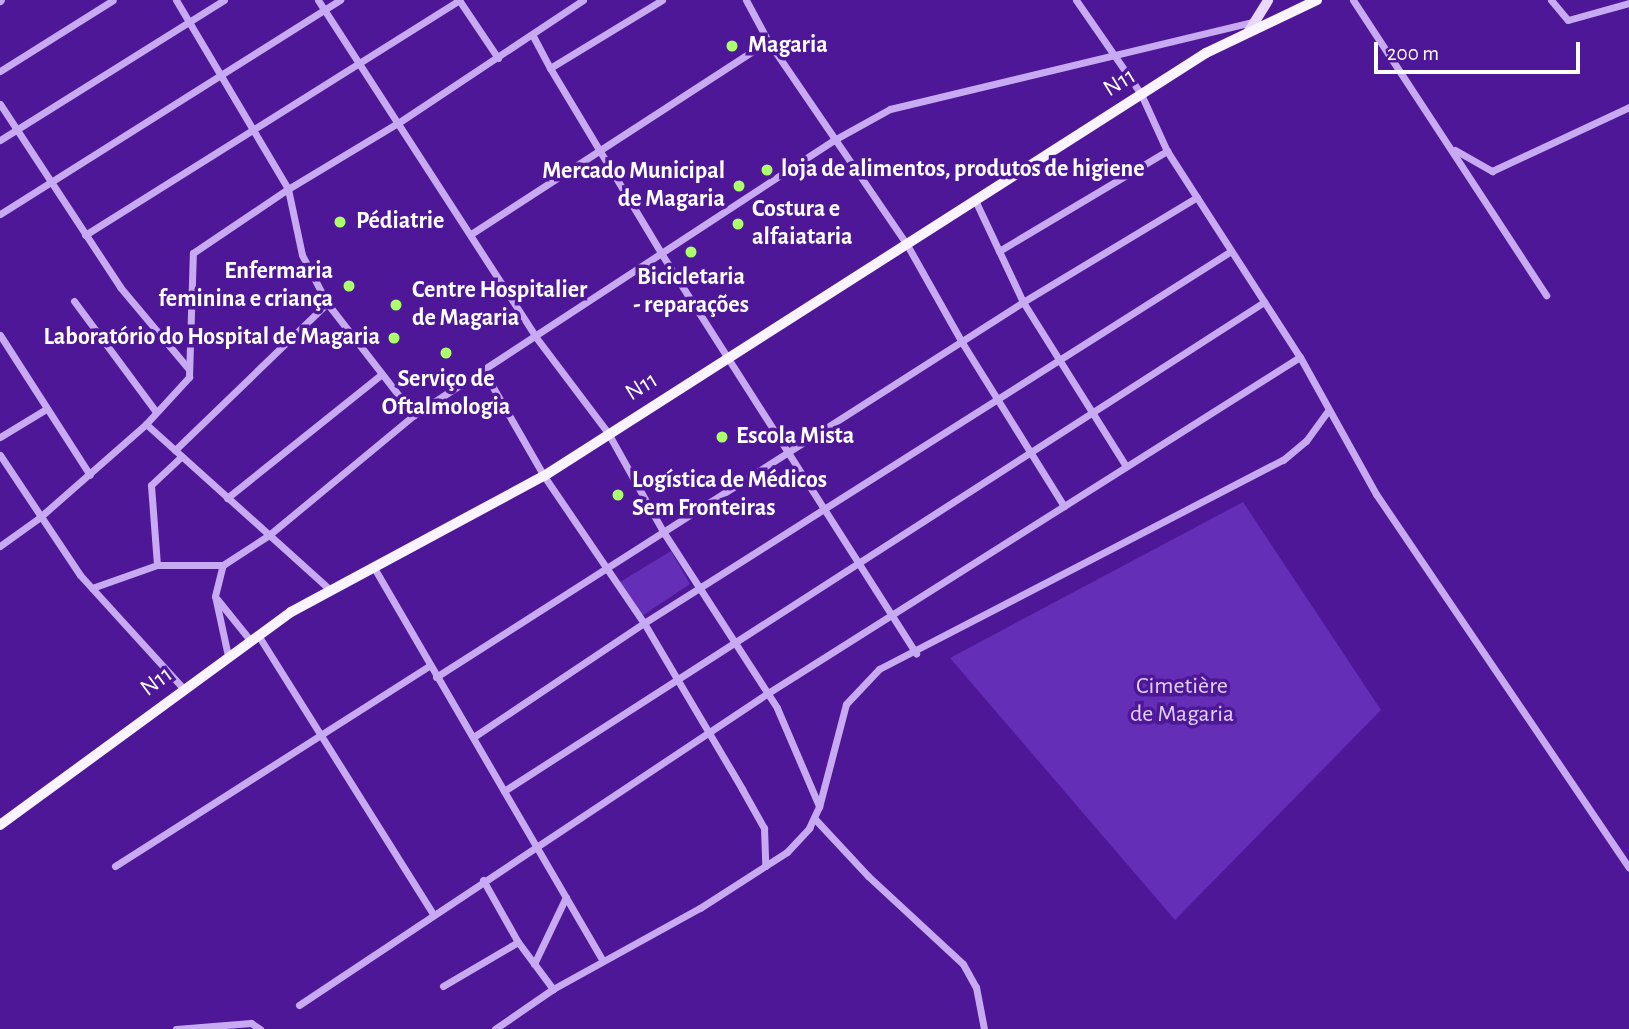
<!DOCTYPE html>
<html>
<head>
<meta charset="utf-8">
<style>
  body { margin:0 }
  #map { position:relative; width:1629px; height:1029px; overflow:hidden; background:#4d1797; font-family:"Alegreya Sans",sans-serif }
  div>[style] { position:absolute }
  .green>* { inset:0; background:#652eb6 }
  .minor>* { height:7px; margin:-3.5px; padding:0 3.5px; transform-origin:3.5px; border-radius:3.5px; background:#c7aaf1 }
  .secondary>* { height:10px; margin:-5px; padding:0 5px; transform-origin:5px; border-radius:5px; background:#e7d8fc }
  .primary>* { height:10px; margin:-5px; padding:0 5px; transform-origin:5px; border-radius:5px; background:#f9f4ff }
  .dots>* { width:19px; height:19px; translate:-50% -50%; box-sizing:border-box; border:4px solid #4d1797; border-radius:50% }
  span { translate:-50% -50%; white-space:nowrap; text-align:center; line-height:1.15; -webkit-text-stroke:7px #4d1797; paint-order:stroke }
  .poi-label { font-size:24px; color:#fff; font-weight:700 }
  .left { translate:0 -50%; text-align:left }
  .right { translate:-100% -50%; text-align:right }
  .street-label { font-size:24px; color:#fff }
  .park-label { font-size:24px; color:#e2d1fc }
  .scale { position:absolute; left:1374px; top:42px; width:206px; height:32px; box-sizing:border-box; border:4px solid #fff; border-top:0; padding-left:9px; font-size:21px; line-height:24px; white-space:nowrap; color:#fff; -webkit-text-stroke:5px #4d1797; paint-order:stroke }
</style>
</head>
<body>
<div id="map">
  <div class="green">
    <div style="clip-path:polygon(1243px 502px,1381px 710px,1175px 920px,950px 658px)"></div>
    <div style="clip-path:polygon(671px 551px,690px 584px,642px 616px,620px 582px)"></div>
  </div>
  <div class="minor">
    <div style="left:176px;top:0;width:220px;rotate:59.3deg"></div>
    <div style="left:288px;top:189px;width:128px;rotate:-31deg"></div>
    <div style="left:398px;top:123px;width:222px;rotate:-33.6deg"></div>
    <div style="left:318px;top:0;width:400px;rotate:57.1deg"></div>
    <div style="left:535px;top:336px;width:121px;rotate:53deg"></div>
    <div style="left:608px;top:433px;width:115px;rotate:60.8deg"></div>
    <div style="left:664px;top:533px;width:208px;rotate:57.1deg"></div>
    <div style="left:777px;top:708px;width:107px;rotate:66.8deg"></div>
    <div style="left:459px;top:0;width:70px;rotate:56.1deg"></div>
    <div style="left:662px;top:0;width:131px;rotate:148.7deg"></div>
    <div style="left:550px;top:68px;width:216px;rotate:59deg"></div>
    <div style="left:661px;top:253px;width:475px;rotate:57.5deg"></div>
    <div style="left:746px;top:0;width:47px;rotate:61.8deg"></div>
    <div style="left:768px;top:41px;width:245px;rotate:55.7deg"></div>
    <div style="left:906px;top:243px;width:116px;rotate:60.6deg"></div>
    <div style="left:963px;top:344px;width:191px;rotate:58.1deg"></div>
    <div style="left:1076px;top:0;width:114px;rotate:55.3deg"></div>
    <div style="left:1141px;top:94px;width:63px;rotate:65.5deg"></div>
    <div style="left:1167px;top:151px;width:245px;rotate:57.2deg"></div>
    <div style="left:1300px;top:357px;width:157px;rotate:61deg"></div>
    <div style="left:1376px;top:494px;width:451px;rotate:55.9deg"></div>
    <div style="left:1353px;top:0;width:353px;rotate:56.8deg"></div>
    <div style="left:1551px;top:0;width:26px;rotate:50deg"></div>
    <div style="left:1568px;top:20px;width:63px;rotate:-15.6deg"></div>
    <div style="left:0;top:1px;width:1px;rotate:-45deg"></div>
    <div style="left:533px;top:36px;width:36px;rotate:62deg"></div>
    <div style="left:0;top:71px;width:133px;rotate:-32.1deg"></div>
    <div style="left:0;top:104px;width:219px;rotate:56.7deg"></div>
    <div style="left:120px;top:287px;width:106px;rotate:50deg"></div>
    <div style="left:0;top:140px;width:264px;rotate:-32deg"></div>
    <div style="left:1455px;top:150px;width:43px;rotate:29.6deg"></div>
    <div style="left:1492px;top:171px;width:151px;rotate:-25deg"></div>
    <div style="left:975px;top:200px;width:113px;rotate:64.8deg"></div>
    <div style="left:1023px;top:302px;width:194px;rotate:57.9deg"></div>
    <div style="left:0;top:214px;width:402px;rotate:-32.2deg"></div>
    <div style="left:471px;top:234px;width:354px;rotate:-33deg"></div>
    <div style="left:85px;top:235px;width:442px;rotate:-32.1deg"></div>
    <div style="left:999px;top:251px;width:196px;rotate:-30.8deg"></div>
    <div style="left:74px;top:301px;width:138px;rotate:53.5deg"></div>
    <div style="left:0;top:335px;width:166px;rotate:57.3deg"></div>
    <div style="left:483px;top:370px;width:122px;rotate:60.1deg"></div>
    <div style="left:544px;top:476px;width:178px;rotate:55.8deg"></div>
    <div style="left:644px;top:623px;width:193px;rotate:59.4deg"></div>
    <div style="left:742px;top:789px;width:45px;rotate:60.6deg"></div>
    <div style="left:764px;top:828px;width:38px;rotate:88deg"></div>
    <div style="left:146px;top:424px;width:64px;rotate:-47.5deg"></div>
    <div style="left:189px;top:377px;width:124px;rotate:-88.2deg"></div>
    <div style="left:193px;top:253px;width:115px;rotate:-34deg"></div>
    <div style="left:288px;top:189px;width:67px;rotate:78deg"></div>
    <div style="left:302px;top:255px;width:54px;rotate:62.5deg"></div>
    <div style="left:327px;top:303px;width:142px;rotate:52.2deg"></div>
    <div style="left:0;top:437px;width:54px;rotate:-31.3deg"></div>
    <div style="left:175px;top:450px;width:211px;rotate:-44deg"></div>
    <div style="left:0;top:455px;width:144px;rotate:56.3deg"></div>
    <div style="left:80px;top:575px;width:153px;rotate:47.7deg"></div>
    <div style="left:227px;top:498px;width:198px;rotate:-38.7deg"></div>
    <div style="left:0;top:546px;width:48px;rotate:-35.7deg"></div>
    <div style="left:39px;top:518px;width:142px;rotate:-41.3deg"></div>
    <div style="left:146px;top:424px;width:246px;rotate:42deg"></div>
    <div style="left:157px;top:565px;width:66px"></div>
    <div style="left:373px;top:566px;width:456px;rotate:59.8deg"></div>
    <div style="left:92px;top:588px;width:69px;rotate:-19.5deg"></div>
    <div style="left:157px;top:565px;width:80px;rotate:-94.3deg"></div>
    <div style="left:151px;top:485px;width:42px;rotate:-43.1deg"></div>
    <div style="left:217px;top:599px;width:53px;rotate:51.2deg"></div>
    <div style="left:258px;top:635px;width:329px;rotate:57.9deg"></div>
    <div style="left:228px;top:656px;width:61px;rotate:-102.2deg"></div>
    <div style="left:215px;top:596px;width:32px;rotate:-76deg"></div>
    <div style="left:223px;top:565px;width:55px;rotate:-33.1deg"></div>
    <div style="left:269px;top:535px;width:188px;rotate:-39.6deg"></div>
    <div style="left:414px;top:415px;width:502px;rotate:-33.22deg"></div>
    <div style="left:834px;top:140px;width:64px;rotate:-29deg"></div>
    <div style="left:890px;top:109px;width:371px;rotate:-13.5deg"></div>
    <div style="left:436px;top:677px;width:697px;rotate:-32.57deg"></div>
    <div style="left:1023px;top:302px;width:203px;rotate:-31.1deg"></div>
    <div style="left:475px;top:736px;width:203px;rotate:-33.8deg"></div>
    <div style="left:644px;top:623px;width:695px;rotate:-32.36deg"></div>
    <div style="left:504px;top:791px;width:904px;rotate:-32.76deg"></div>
    <div style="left:814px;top:818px;width:79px;rotate:47deg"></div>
    <div style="left:868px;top:876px;width:129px;rotate:42.8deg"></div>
    <div style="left:963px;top:964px;width:26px;rotate:61deg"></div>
    <div style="left:976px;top:987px;width:43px;rotate:79.2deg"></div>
    <div style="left:115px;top:866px;width:372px;rotate:-32.5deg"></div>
    <div style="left:483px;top:880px;width:71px;rotate:60.6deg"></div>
    <div style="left:518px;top:942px;width:59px;rotate:53.3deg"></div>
    <div style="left:534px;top:964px;width:74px;rotate:-64.5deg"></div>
    <div style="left:443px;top:986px;width:87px;rotate:-30.4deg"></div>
    <div style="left:299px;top:1005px;width:563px;rotate:-33.63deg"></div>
    <div style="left:768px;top:693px;width:629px;rotate:-32.28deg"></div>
    <div style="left:176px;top:1029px;width:75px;rotate:-4.6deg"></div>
    <div style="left:251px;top:1023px;width:11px;rotate:34deg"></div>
    <div style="left:495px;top:1029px;width:70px;rotate:-34.6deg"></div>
    <div style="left:553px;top:989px;width:168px;rotate:-28.9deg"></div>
    <div style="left:700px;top:908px;width:103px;rotate:-32.8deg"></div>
    <div style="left:787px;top:852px;width:33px;rotate:-47deg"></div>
    <div style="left:809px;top:828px;width:23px;rotate:-65deg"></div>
    <div style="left:819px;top:807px;width:106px;rotate:-75.3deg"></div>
    <div style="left:846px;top:704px;width:48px;rotate:-46.7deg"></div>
    <div style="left:879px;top:669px;width:455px;rotate:-27.4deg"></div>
    <div style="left:1283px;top:460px;width:30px;rotate:-40deg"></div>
    <div style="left:1306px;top:441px;width:37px;rotate:-54deg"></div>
  </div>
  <div class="secondary">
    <div style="left:1249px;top:31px;width:36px;rotate:-58deg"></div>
  </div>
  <div class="primary">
    <div style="left:0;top:825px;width:361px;rotate:-36.2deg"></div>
    <div style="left:291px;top:612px;width:287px;rotate:-28.3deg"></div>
    <div style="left:544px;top:476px;width:786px;rotate:-32.58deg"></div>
    <div style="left:1206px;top:53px;width:123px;rotate:-25.5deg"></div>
  </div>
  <div class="dots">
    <div style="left:732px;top:46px;background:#abff6a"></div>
    <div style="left:767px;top:170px;background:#abff6a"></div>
    <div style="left:739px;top:186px;background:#abff6a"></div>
    <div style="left:340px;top:222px;background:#abff6a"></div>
    <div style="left:738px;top:224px;background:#abff6a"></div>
    <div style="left:691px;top:252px;background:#abff6a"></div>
    <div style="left:349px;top:286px;background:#abff6a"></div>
    <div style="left:396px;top:305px;background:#abff6a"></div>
    <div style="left:394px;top:338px;background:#abff6a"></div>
    <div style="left:446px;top:353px;background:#abff6a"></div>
    <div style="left:722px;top:437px;background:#abff6a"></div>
    <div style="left:618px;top:495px;background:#abff6a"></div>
  </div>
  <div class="poi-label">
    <span class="left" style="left:748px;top:46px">Magaria</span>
    <span class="left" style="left:781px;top:170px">loja de alimentos, produtos de higiene</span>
    <span class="right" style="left:725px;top:186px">Mercado Municipal<br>de Magaria</span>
    <span class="left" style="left:752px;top:224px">Costura e<br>alfaiataria</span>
    <span class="left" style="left:356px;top:222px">Pédiatrie</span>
    <span class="right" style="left:333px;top:286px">Enfermaria<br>feminina e criança</span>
    <span style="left:691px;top:292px">Bicicletaria<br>- reparações</span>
    <span class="left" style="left:412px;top:305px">Centre Hospitalier<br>de Magaria</span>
    <span class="right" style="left:380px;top:338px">Laboratório do Hospital de Magaria</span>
    <span style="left:446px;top:394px">Serviço de<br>Oftalmologia</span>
    <span class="left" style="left:736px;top:437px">Escola Mista</span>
    <span class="left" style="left:632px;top:495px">Logística de Médicos<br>Sem Fronteiras</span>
  </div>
  <div class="street-label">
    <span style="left:1120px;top:83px;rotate:-32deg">N11</span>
    <span style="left:642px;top:387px;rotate:-32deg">N11</span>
    <span style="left:157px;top:682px;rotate:-37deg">N11</span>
  </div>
  <div class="park-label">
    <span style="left:1182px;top:701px">Cimetière<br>de Magaria</span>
  </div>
  <div class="scale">200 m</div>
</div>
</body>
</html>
